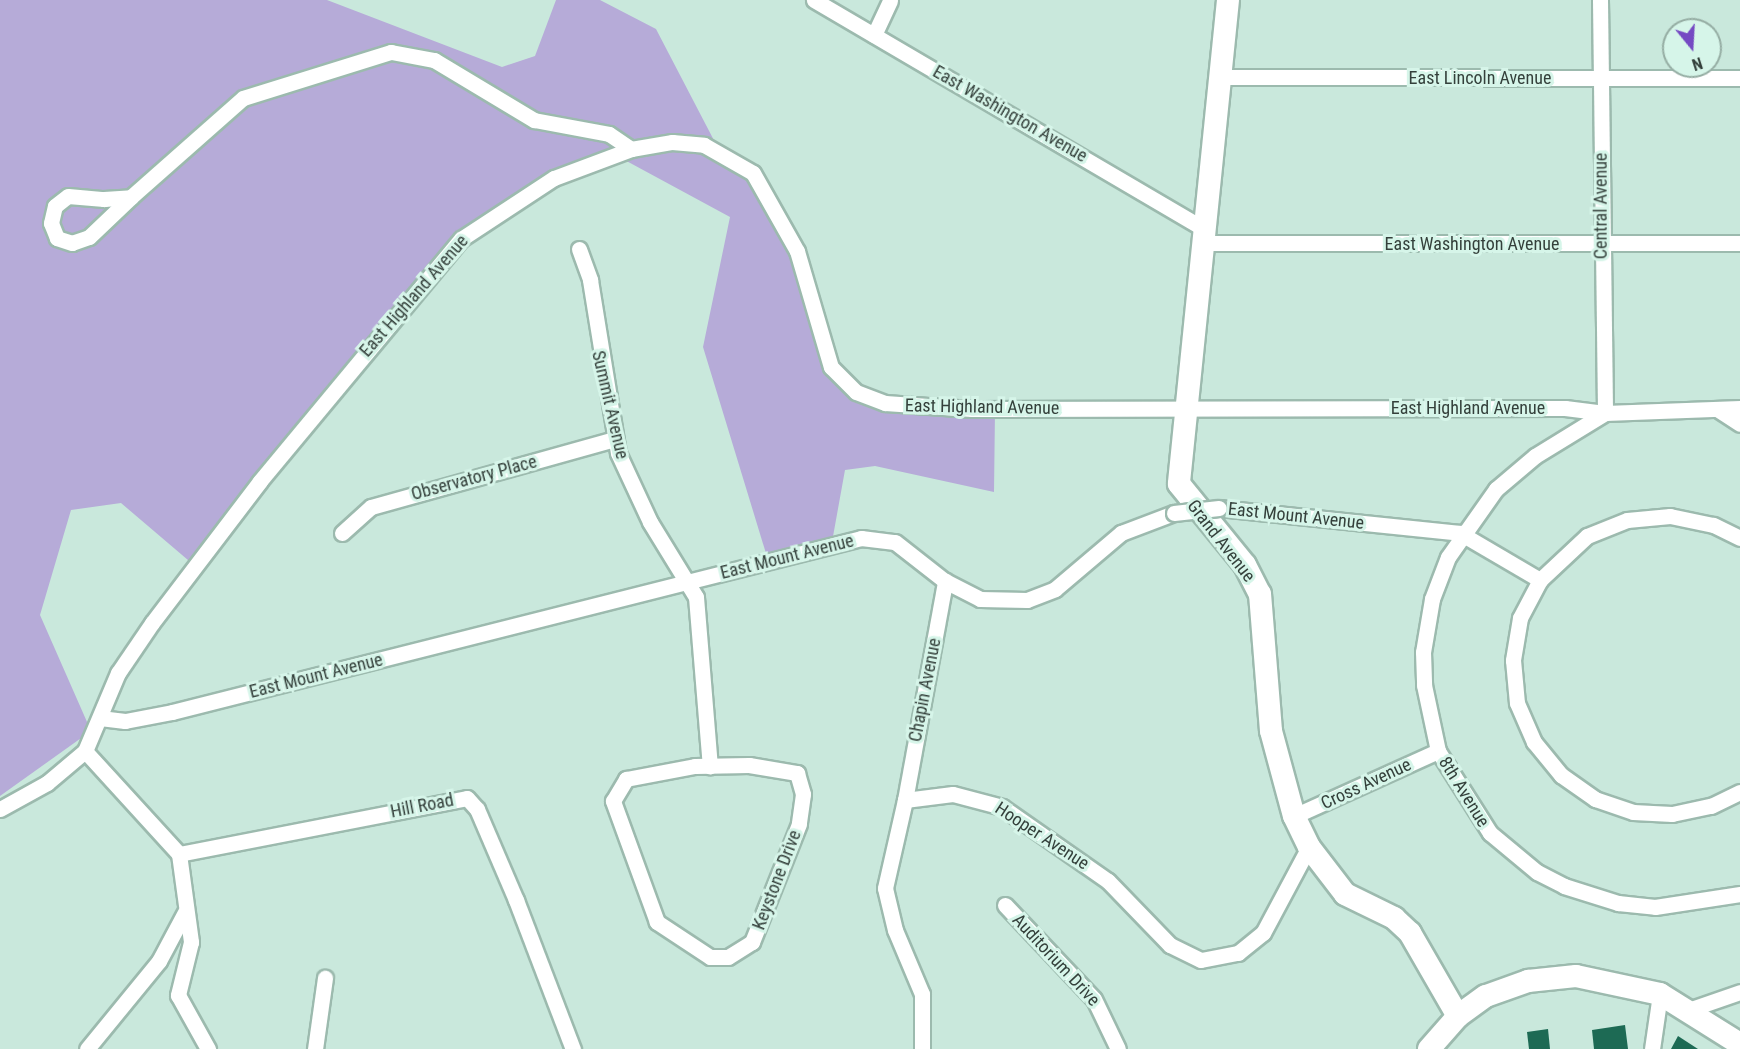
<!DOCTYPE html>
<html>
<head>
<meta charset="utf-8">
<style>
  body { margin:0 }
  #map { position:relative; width:1740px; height:1049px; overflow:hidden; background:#c9e8dc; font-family:"Roboto Condensed",sans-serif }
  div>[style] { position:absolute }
  .green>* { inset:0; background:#b6abd8 }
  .building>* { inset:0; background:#1d6a54 }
  .roads { filter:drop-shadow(2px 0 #9cbaae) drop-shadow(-2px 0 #9cbaae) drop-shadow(0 2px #9cbaae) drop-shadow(0 -2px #9cbaae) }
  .street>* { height:15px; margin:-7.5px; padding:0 7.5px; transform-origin:7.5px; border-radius:7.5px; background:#fff }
  .secondary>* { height:22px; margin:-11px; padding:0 11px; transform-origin:11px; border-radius:11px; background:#fff }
  .bridges { filter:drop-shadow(2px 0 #9cbaae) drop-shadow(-2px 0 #9cbaae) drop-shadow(0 2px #9cbaae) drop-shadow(0 -2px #9cbaae) }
  .street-bridge>* { height:15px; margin:-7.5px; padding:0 7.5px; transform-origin:7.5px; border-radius:7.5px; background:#fff }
  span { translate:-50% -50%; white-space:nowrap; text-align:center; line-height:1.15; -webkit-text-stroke:6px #d6f5e9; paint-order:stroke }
  .street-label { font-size:18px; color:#34403b }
  .north { position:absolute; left:1662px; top:18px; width:60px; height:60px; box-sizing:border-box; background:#d6f5e9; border:2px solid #95ada3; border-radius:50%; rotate:162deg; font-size:16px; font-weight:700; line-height:24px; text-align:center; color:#34403b }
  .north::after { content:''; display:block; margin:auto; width:21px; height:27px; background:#754ac3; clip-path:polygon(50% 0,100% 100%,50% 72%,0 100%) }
</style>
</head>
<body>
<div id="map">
  <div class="green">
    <div style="clip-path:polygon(0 0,327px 0,502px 67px,535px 56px,556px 0,600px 0,656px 29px,719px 150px,778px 210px,840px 378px,893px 408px,995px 411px,994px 492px,875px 466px,845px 470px,832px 542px,768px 560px,703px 347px,730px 217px,608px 151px,467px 235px,195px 566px,121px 503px,71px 510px,40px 615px,91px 731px,0 796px)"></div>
  </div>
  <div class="building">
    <div style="clip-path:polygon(1625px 1025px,1628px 1049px,1594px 1049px,1592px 1030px)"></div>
    <div style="clip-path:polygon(1548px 1029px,1550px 1049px,1529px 1049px,1527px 1032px)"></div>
    <div style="clip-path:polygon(1678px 1036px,1698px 1049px,1671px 1049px)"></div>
  </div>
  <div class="roads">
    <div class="street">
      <div style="left:814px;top:0;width:453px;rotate:30.4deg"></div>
      <div style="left:1600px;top:0;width:413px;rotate:89.3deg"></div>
      <div style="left:874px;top:35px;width:38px;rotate:-65deg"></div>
      <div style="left:1220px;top:77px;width:520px;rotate:0.11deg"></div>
      <div style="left:68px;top:196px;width:36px;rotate:5deg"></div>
      <div style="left:104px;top:199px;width:27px;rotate:-4deg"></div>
      <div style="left:131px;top:197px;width:58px;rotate:136.4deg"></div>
      <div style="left:89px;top:237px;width:18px;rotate:161deg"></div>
      <div style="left:72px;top:243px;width:16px;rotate:-162deg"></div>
      <div style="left:57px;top:238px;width:16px;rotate:-112deg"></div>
      <div style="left:51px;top:223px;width:17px;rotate:-77deg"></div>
      <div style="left:55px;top:206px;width:16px;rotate:-38deg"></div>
      <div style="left:131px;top:197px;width:149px;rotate:-41.5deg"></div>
      <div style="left:243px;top:98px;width:155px;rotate:-17.3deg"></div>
      <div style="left:391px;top:52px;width:44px;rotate:10.5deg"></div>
      <div style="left:434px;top:60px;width:117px;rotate:31deg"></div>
      <div style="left:534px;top:120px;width:76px;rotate:10.6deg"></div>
      <div style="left:609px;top:134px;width:27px;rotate:34deg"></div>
      <div style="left:1204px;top:243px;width:536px"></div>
      <div style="left:579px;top:249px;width:33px;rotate:70deg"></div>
      <div style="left:590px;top:280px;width:175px;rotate:80.8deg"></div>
      <div style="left:618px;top:453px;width:76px;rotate:65.1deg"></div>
      <div style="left:650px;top:522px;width:88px;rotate:58.5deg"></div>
      <div style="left:696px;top:597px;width:170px;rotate:85.3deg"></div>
      <div style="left:1717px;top:409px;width:27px;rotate:33deg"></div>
      <div style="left:1605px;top:413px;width:82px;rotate:148.4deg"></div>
      <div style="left:1535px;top:456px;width:51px;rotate:139.8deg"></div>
      <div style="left:1496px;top:489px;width:83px;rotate:125.2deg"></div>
      <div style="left:1448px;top:557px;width:45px;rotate:110.9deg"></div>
      <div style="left:1432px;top:599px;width:54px;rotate:99.6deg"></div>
      <div style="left:1423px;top:652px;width:33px;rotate:88deg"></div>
      <div style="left:1424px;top:685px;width:67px;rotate:78deg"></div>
      <div style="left:1438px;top:751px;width:97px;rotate:57.6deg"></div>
      <div style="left:1490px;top:833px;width:61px;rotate:39.7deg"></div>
      <div style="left:1537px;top:872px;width:30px;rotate:27deg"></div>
      <div style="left:1564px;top:886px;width:57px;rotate:17.5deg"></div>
      <div style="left:1618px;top:903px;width:37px;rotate:6deg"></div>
      <div style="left:1655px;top:907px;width:86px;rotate:-8.7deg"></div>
      <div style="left:1219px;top:508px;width:242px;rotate:5.9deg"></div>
      <div style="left:1460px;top:533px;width:93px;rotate:30.4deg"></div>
      <div style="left:342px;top:533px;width:39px;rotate:-42deg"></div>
      <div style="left:371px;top:507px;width:252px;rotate:-15.6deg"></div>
      <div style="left:1740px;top:538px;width:30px;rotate:-154deg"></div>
      <div style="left:1713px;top:525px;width:44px;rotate:-168.2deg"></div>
      <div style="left:1670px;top:516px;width:43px;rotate:174.7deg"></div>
      <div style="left:1627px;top:520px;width:43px;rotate:158.2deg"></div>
      <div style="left:1587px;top:536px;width:64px;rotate:136.9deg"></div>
      <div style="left:1540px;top:580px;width:43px;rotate:117.8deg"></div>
      <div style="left:1520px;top:618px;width:43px;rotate:99.5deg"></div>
      <div style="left:1513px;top:660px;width:43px;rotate:84.7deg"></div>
      <div style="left:1517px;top:703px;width:43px;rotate:66.4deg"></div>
      <div style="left:1534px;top:742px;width:43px;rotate:50.7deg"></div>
      <div style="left:1561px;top:775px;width:42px;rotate:35.2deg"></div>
      <div style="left:1595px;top:799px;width:40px;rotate:18.9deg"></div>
      <div style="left:1633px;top:812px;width:39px;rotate:3deg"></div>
      <div style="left:1672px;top:814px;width:40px;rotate:-12deg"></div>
      <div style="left:1711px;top:806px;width:32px;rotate:-26deg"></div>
      <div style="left:100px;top:718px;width:25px;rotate:7deg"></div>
      <div style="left:125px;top:721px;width:48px;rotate:-10.8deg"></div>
      <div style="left:172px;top:712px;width:711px;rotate:-14.17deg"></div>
      <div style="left:861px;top:538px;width:34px;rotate:7deg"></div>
      <div style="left:895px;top:542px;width:63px;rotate:38deg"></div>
      <div style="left:945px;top:581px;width:39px;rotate:27deg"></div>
      <div style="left:980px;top:599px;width:47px;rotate:1.2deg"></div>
      <div style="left:1027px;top:600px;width:30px;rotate:-21deg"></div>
      <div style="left:1055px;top:589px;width:87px;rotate:-40.3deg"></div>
      <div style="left:1121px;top:533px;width:57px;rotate:-20.7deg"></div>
      <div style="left:85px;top:751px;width:139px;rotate:47.6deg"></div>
      <div style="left:179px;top:854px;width:89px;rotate:82.2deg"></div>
      <div style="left:191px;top:942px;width:55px;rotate:103.8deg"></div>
      <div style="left:178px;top:995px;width:62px;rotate:60.9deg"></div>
      <div style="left:749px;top:765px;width:49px;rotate:9.5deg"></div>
      <div style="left:797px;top:773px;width:22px;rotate:74deg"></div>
      <div style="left:803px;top:794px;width:30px;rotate:98deg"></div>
      <div style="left:799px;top:824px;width:127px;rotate:111.7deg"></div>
      <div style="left:752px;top:942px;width:28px;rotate:148deg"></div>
      <div style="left:728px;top:957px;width:18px;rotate:180deg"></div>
      <div style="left:710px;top:957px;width:64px;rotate:-146.6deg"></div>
      <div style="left:657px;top:922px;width:129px;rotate:-110deg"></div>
      <div style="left:613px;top:801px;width:26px;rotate:-59deg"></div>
      <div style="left:626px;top:779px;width:70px;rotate:-10.7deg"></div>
      <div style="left:695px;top:766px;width:54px;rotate:-1.1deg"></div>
      <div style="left:905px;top:800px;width:223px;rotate:-79.6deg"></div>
      <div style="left:0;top:809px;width:54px;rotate:-29deg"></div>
      <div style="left:47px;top:783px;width:50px;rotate:-40.1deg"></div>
      <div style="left:85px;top:751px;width:85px;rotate:-67.1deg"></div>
      <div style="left:118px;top:673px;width:60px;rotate:-55.8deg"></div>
      <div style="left:152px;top:623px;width:178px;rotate:-52.7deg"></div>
      <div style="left:260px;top:481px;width:315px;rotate:-50.3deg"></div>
      <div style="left:461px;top:239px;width:111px;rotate:-33.3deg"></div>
      <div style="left:554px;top:178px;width:82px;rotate:-20.6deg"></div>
      <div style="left:631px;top:149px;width:42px;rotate:-9.7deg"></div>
      <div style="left:672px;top:142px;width:32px;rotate:5deg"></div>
      <div style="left:704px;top:145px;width:56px;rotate:29.7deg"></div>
      <div style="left:753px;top:173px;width:90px;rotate:60.6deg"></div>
      <div style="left:797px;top:251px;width:121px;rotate:73.7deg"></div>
      <div style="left:831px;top:367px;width:35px;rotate:45deg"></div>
      <div style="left:856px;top:392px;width:31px;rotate:21deg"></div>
      <div style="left:885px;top:403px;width:87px;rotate:3.9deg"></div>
      <div style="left:972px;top:409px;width:593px;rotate:-0.1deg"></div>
      <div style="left:1565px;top:408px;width:40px;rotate:7.1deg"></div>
      <div style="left:1605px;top:413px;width:135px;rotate:-2.1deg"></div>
      <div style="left:1294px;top:816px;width:158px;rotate:-24.3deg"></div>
      <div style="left:179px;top:854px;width:293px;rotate:-11deg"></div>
      <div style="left:467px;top:798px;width:15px;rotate:48deg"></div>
      <div style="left:477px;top:809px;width:99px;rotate:66.8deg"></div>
      <div style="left:516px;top:900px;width:160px;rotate:69.1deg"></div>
      <div style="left:1005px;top:905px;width:129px;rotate:46.6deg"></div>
      <div style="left:1094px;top:999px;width:55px;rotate:64.4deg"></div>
      <div style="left:1691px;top:1009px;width:52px;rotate:-19.1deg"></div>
      <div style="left:87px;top:1049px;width:114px;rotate:-50.7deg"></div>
      <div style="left:159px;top:961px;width:55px;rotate:-62deg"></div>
      <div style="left:315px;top:1049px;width:72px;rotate:-82deg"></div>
      <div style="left:922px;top:1049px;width:55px;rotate:-90deg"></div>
      <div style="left:922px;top:994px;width:69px;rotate:-112.9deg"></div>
      <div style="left:895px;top:930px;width:43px;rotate:-103.4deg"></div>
      <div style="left:885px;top:888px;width:90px;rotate:-77.2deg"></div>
      <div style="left:905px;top:800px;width:48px;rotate:-7.1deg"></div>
      <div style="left:953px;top:794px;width:51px;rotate:14.9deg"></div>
      <div style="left:1002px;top:807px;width:129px;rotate:34.9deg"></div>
      <div style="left:1108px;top:881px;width:89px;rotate:45.9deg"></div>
      <div style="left:1170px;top:945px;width:34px;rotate:26deg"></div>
      <div style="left:1201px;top:960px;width:38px;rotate:-11deg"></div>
      <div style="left:1238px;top:953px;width:32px;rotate:-39deg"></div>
      <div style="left:1263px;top:933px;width:98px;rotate:-61.9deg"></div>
      <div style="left:1652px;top:1049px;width:56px;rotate:-81.7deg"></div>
    </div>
    <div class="secondary">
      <div style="left:1228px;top:0;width:486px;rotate:95.8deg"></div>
      <div style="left:1179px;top:484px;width:104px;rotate:50.8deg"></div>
      <div style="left:1245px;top:565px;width:33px;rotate:63deg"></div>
      <div style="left:1260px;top:594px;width:137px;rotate:85.4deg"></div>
      <div style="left:1271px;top:731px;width:88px;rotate:74.9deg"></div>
      <div style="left:1294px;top:816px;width:34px;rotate:64deg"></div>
      <div style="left:1309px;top:847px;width:59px;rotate:52.5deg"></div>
      <div style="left:1345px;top:894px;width:55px;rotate:26.1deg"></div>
      <div style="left:1394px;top:918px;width:22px;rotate:43deg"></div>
      <div style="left:1410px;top:933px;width:96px;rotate:60deg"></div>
      <div style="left:1429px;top:1049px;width:44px;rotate:-48.7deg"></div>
      <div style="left:1458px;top:1016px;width:34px;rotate:-36deg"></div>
      <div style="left:1486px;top:996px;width:45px;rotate:-19.7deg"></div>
      <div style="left:1528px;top:981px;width:48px;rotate:-5.9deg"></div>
      <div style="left:1576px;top:976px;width:86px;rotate:12.1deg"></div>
      <div style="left:1660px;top:994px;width:94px;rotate:32deg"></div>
    </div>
  </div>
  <div class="bridges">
    <div class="street-bridge">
      <div style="left:1174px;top:513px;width:45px;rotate:-6.3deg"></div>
    </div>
  </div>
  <div class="street-label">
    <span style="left:1480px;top:78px">East Lincoln Avenue</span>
    <span style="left:1010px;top:114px;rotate:30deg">East Washington Avenue</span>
    <span style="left:1601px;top:206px;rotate:-90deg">Central Avenue</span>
    <span style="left:1472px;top:244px">East Washington Avenue</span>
    <span style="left:414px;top:296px;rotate:-49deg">East Highland Avenue</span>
    <span style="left:610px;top:405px;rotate:77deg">Summit Avenue</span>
    <span style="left:982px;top:407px;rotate:1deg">East Highland Avenue</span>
    <span style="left:1468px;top:408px">East Highland Avenue</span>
    <span style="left:474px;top:478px;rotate:-15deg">Observatory Place</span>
    <span style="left:1296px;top:516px;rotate:6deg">East Mount Avenue</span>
    <span style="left:1221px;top:541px;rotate:52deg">Grand Avenue</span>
    <span style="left:787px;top:557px;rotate:-14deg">East Mount Avenue</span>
    <span style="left:316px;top:676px;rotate:-14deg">East Mount Avenue</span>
    <span style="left:925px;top:690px;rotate:-79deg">Chapin Avenue</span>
    <span style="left:1366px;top:784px;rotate:-25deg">Cross Avenue</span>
    <span style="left:1464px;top:792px;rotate:58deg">8th Avenue</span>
    <span style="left:422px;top:806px;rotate:-11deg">Hill Road</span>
    <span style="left:1042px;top:836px;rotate:33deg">Hooper Avenue</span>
    <span style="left:777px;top:880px;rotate:-69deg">Keystone Drive</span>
    <span style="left:1056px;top:960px;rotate:47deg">Auditorium Drive</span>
  </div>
  <div class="north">N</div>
</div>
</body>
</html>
